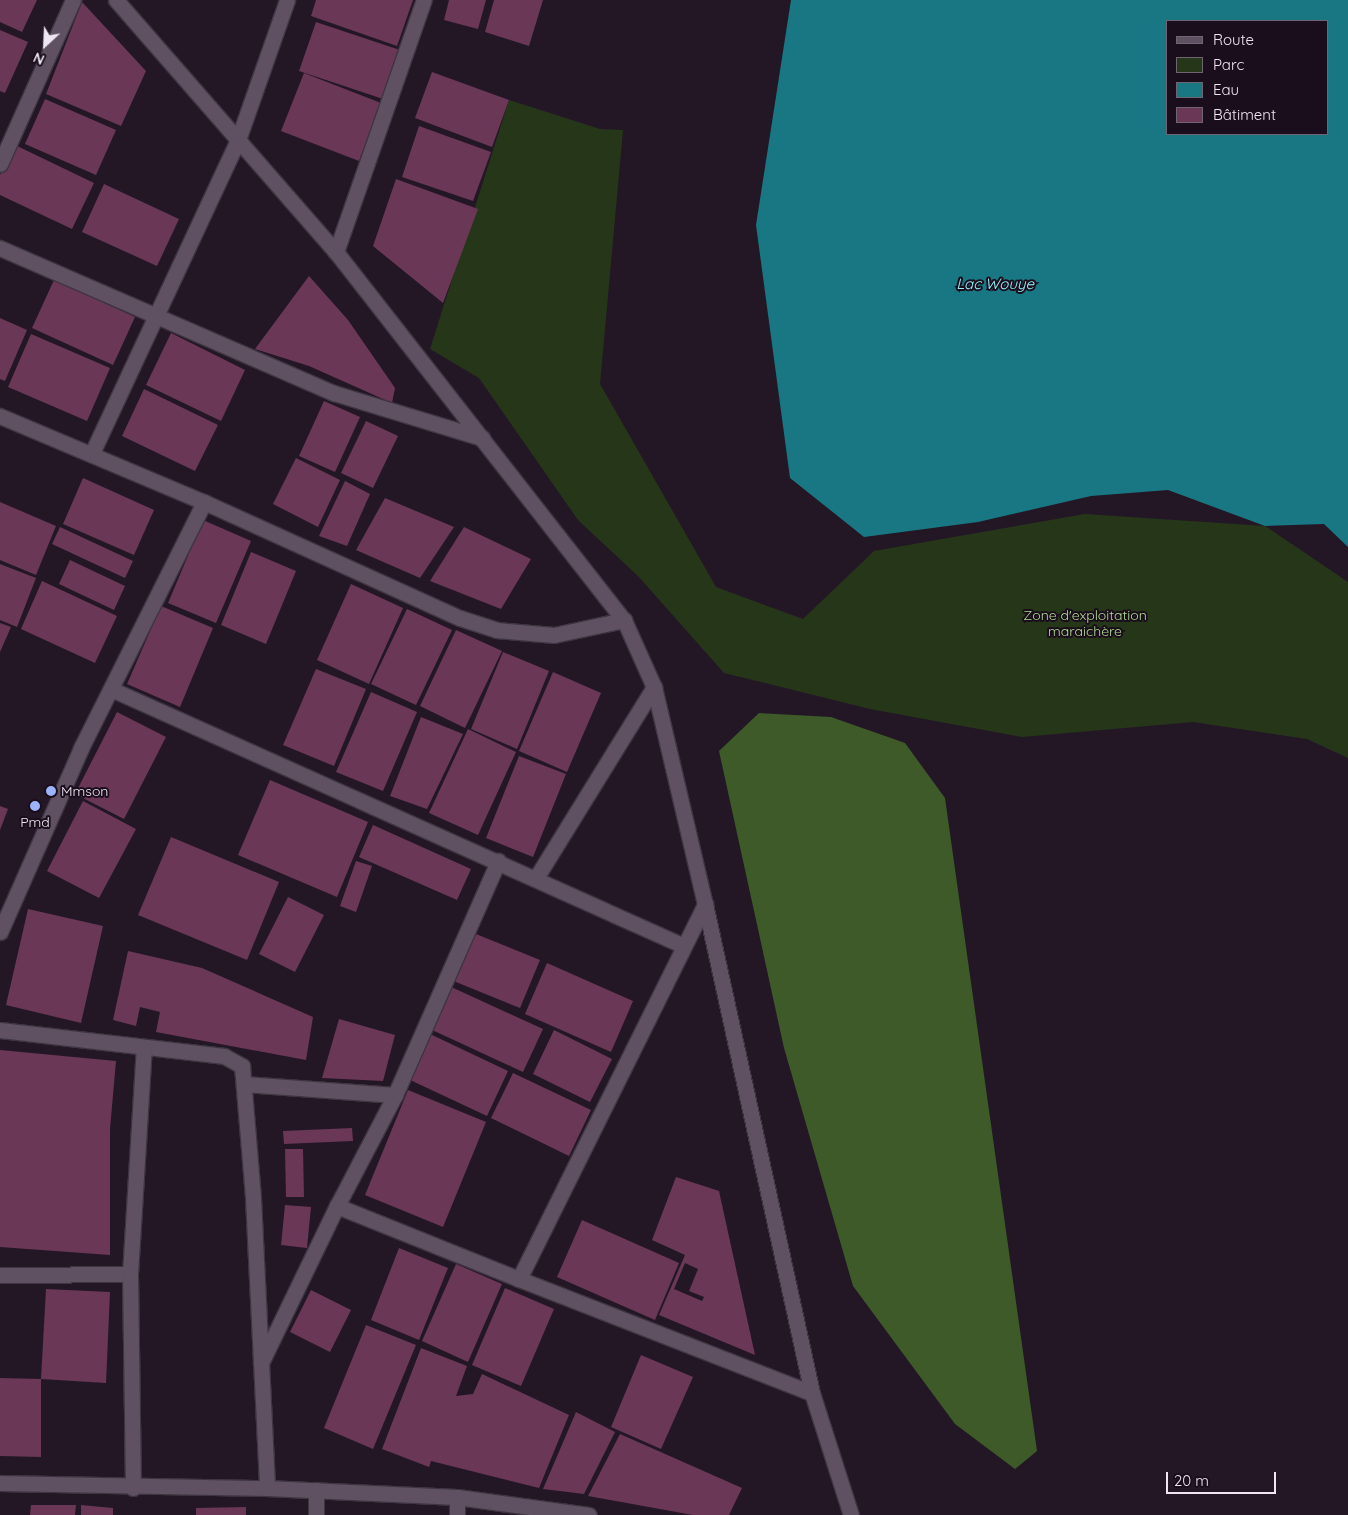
<!DOCTYPE html>
<html>
<head>
<meta charset="utf-8">
<style>
  body { margin:0 }
  #map { position:relative; width:1348px; height:1515px; overflow:hidden; background:#231726; font-family:Quicksand,sans-serif }
  div>[style] { position:absolute }
  .green>* { inset:0; background:#263719 }
  .forest>* { inset:0; background:#3d5a28 }
  .water>* { inset:0; background:#187782 }
  .building>* { inset:0; background:#6a3757 }
  .roads { filter:drop-shadow(1px 0 #3e3541) drop-shadow(-1px 0 #3e3541) drop-shadow(0 1px #3e3541) drop-shadow(0 -1px #3e3541) }
  .street>* { height:15px; margin:-7.5px; padding:0 7.5px; transform-origin:7.5px; border-radius:7.5px; background:#5f5062 }
  .dots>* { width:14px; height:14px; translate:-50% -50%; box-sizing:border-box; border:2px solid #1a0e1c; border-radius:50% }
  span { translate:-50% -50%; white-space:nowrap; text-align:center; line-height:1.15; -webkit-text-stroke:4px #1a0e1c; paint-order:stroke }
  .park-label { font-size:14px; color:#afdd90 }
  .poi-label { font-size:14px; color:#eee6f1 }
  .left { translate:0 -50%; text-align:left }
  .water-label { font-size:15px; color:#92f0fc; font-style:italic }
  .legend { position:absolute; left:1166px; top:20px; width:162px; height:115px; box-sizing:border-box; background:#1a0e1c; border:1px solid #6f6471; margin:0; padding:6px 9px; list-style:none; font-size:15px; color:#eee6f1 }
  .legend li { display:flex; align-items:center; gap:10px; height:25px }
  .legend b { width:25px; border:1px solid #6f6471 }
  .north { position:absolute; left:20px; top:20px; width:50px; height:50px; -webkit-text-stroke:4px #1a0e1c; paint-order:stroke; rotate:205deg; font-size:14px; font-weight:700; line-height:20px; text-align:center; color:#eee6f1 }
  .north::after { content:''; display:block; margin:auto; width:18px; height:22px; background:#eee6f1; clip-path:polygon(50% 0,100% 100%,50% 72%,0 100%) }
  .scale { position:absolute; left:1166px; top:1472px; width:110px; height:22px; box-sizing:border-box; border:2px solid #eee6f1; border-top:0; padding-left:6px; font-size:15px; line-height:18px; white-space:nowrap; color:#eee6f1; -webkit-text-stroke:4px #1a0e1c; paint-order:stroke }
</style>
</head>
<body>
<div id="map">
  <div class="green">
    <div style="clip-path:polygon(509px 100px,600px 129px,623px 130px,600px 384px,716px 587px,803px 619px,874px 551px,1085px 514px,1265px 526px,1348px 582px,1348px 758px,1307px 739px,1193px 722px,1022px 737px,870px 709px,724px 673px,639px 577px,578px 520px,479px 378px,430px 349px)"></div>
  </div>
  <div class="forest">
    <div style="clip-path:polygon(759px 713px,831px 717px,905px 743px,945px 798px,1037px 1451px,1015px 1469px,955px 1424px,853px 1286px,784px 1048px,719px 751px)"></div>
  </div>
  <div class="water">
    <div style="clip-path:polygon(evenodd,791px 0,1348px 0,1348px 547px,1324px 524px,1265px 526px,1168px 490px,1091px 496px,978px 522px,864px 537px,790px 478px,756px 225px,791px 0,1167px 21px,1327px 21px,1327px 134px,1167px 134px,1167px 21px)"></div>
  </div>
  <div class="building">
    <div style="clip-path:polygon(0 0,37px 0,22px 32px,0 22px)"></div>
    <div style="clip-path:polygon(316px 0,413px 0,397px 46px,311px 16px)"></div>
    <div style="clip-path:polygon(449px 0,486px 0,478px 29px,444px 20px)"></div>
    <div style="clip-path:polygon(494px 0,543px 0,529px 46px,485px 32px)"></div>
    <div style="clip-path:polygon(82px 2px,146px 71px,121px 126px,46px 94px)"></div>
    <div style="clip-path:polygon(316px 22px,403px 51px,386px 100px,299px 71px)"></div>
    <div style="clip-path:polygon(0 30px,28px 42px,5px 93px,0 91px)"></div>
    <div style="clip-path:polygon(432px 72px,509px 100px,492px 147px,415px 118px)"></div>
    <div style="clip-path:polygon(304px 73px,381px 103px,359px 161px,281px 131px)"></div>
    <div style="clip-path:polygon(45px 99px,116px 130px,96px 175px,25px 144px)"></div>
    <div style="clip-path:polygon(419px 126px,491px 152px,473px 201px,402px 177px)"></div>
    <div style="clip-path:polygon(15px 145px,94px 183px,72px 229px,0 195px,0 175px)"></div>
    <div style="clip-path:polygon(396px 179px,478px 209px,443px 303px,373px 246px)"></div>
    <div style="clip-path:polygon(104px 184px,179px 219px,157px 266px,82px 232px)"></div>
    <div style="clip-path:polygon(309px 276px,348px 320px,395px 388px,392px 403px,309px 366px,255px 349px)"></div>
    <div style="clip-path:polygon(54px 280px,135px 317px,113px 365px,32px 328px)"></div>
    <div style="clip-path:polygon(0 318px,27px 330px,5px 381px,0 379px)"></div>
    <div style="clip-path:polygon(171px 333px,245px 370px,221px 421px,146px 385px)"></div>
    <div style="clip-path:polygon(31px 334px,110px 368px,87px 421px,8px 387px)"></div>
    <div style="clip-path:polygon(144px 389px,218px 425px,195px 471px,122px 436px)"></div>
    <div style="clip-path:polygon(324px 401px,360px 417px,335px 472px,299px 456px)"></div>
    <div style="clip-path:polygon(366px 421px,398px 436px,373px 488px,341px 473px)"></div>
    <div style="clip-path:polygon(296px 458px,340px 480px,318px 527px,273px 504px)"></div>
    <div style="clip-path:polygon(83px 478px,154px 510px,134px 555px,63px 524px)"></div>
    <div style="clip-path:polygon(345px 481px,370px 494px,347px 546px,319px 536px)"></div>
    <div style="clip-path:polygon(385px 498px,454px 527px,420px 578px,356px 550px)"></div>
    <div style="clip-path:polygon(0 502px,56px 526px,36px 575px,0 560px)"></div>
    <div style="clip-path:polygon(203px 520px,251px 541px,216px 623px,168px 603px)"></div>
    <div style="clip-path:polygon(60px 527px,133px 561px,125px 578px,52px 544px)"></div>
    <div style="clip-path:polygon(464px 527px,531px 559px,501px 609px,430px 581px)"></div>
    <div style="clip-path:polygon(251px 552px,296px 571px,266px 644px,221px 625px)"></div>
    <div style="clip-path:polygon(70px 560px,125px 586px,114px 610px,59px 584px)"></div>
    <div style="clip-path:polygon(0 564px,36px 578px,17px 627px,0 620px)"></div>
    <div style="clip-path:polygon(42px 581px,117px 616px,95px 663px,21px 629px)"></div>
    <div style="clip-path:polygon(351px 584px,403px 608px,369px 684px,317px 660px)"></div>
    <div style="clip-path:polygon(161px 606px,213px 628px,180px 707px,127px 684px)"></div>
    <div style="clip-path:polygon(407px 609px,452px 630px,416px 705px,371px 684px)"></div>
    <div style="clip-path:polygon(0 623px,11px 627px,0 652px)"></div>
    <div style="clip-path:polygon(456px 630px,502px 651px,465px 728px,420px 706px)"></div>
    <div style="clip-path:polygon(503px 652px,549px 671px,517px 749px,471px 729px)"></div>
    <div style="clip-path:polygon(316px 669px,366px 689px,334px 766px,283px 745px)"></div>
    <div style="clip-path:polygon(553px 672px,601px 693px,567px 772px,519px 751px)"></div>
    <div style="clip-path:polygon(371px 692px,417px 712px,383px 791px,336px 772px)"></div>
    <div style="clip-path:polygon(117px 712px,166px 737px,124px 819px,75px 794px)"></div>
    <div style="clip-path:polygon(421px 717px,463px 734px,427px 809px,390px 796px)"></div>
    <div style="clip-path:polygon(468px 729px,516px 752px,478px 835px,429px 813px)"></div>
    <div style="clip-path:polygon(519px 756px,566px 774px,533px 857px,486px 838px)"></div>
    <div style="clip-path:polygon(270px 780px,368px 822px,337px 897px,238px 855px)"></div>
    <div style="clip-path:polygon(83px 801px,136px 829px,99px 898px,47px 871px)"></div>
    <div style="clip-path:polygon(0 806px,8px 809px,0 830px)"></div>
    <div style="clip-path:polygon(373px 825px,471px 869px,457px 900px,359px 857px)"></div>
    <div style="clip-path:polygon(171px 837px,279px 882px,247px 960px,138px 915px)"></div>
    <div style="clip-path:polygon(356px 861px,372px 866px,356px 912px,340px 906px)"></div>
    <div style="clip-path:polygon(288px 897px,324px 915px,295px 972px,259px 954px)"></div>
    <div style="clip-path:polygon(28px 909px,103px 926px,81px 1023px,6px 1005px)"></div>
    <div style="clip-path:polygon(471px 932px,540px 960px,520px 1008px,451px 980px)"></div>
    <div style="clip-path:polygon(128px 951px,202px 968px,313px 1017px,306px 1060px,156px 1032px,160px 1012px,140px 1007px,136px 1026px,113px 1020px)"></div>
    <div style="clip-path:polygon(547px 963px,633px 1001px,611px 1052px,525px 1014px)"></div>
    <div style="clip-path:polygon(449px 986px,543px 1029px,523px 1072px,430px 1029px)"></div>
    <div style="clip-path:polygon(339px 1019px,395px 1035px,383px 1081px,322px 1078px)"></div>
    <div style="clip-path:polygon(554px 1030px,612px 1059px,590px 1102px,533px 1074px)"></div>
    <div style="clip-path:polygon(430px 1034px,508px 1071px,487px 1116px,408px 1079px)"></div>
    <div style="clip-path:polygon(0 1050px,116px 1061px,110px 1129px,110px 1255px,0 1247px)"></div>
    <div style="clip-path:polygon(513px 1073px,591px 1110px,569px 1156px,491px 1118px)"></div>
    <div style="clip-path:polygon(408px 1090px,486px 1122px,443px 1227px,365px 1195px)"></div>
    <div style="clip-path:polygon(352px 1128px,353px 1141px,284px 1144px,283px 1131px)"></div>
    <div style="clip-path:polygon(285px 1149px,303px 1149px,304px 1197px,286px 1197px)"></div>
    <div style="clip-path:polygon(evenodd,676px 1177px,719px 1191px,755px 1355px,659px 1315px,685px 1255px,652px 1240px,676px 1177px,685px 1263px,698px 1269px,689px 1291px,704px 1297px,702px 1301px,674px 1289px,685px 1263px)"></div>
    <div style="clip-path:polygon(285px 1205px,311px 1207px,307px 1248px,281px 1245px)"></div>
    <div style="clip-path:polygon(582px 1220px,679px 1263px,655px 1320px,557px 1277px)"></div>
    <div style="clip-path:polygon(399px 1248px,448px 1268px,419px 1340px,371px 1320px)"></div>
    <div style="clip-path:polygon(456px 1264px,502px 1284px,468px 1362px,422px 1341px)"></div>
    <div style="clip-path:polygon(505px 1288px,554px 1309px,521px 1386px,472px 1365px)"></div>
    <div style="clip-path:polygon(46px 1289px,110px 1292px,106px 1383px,41px 1379px)"></div>
    <div style="clip-path:polygon(311px 1290px,351px 1310px,330px 1352px,290px 1332px)"></div>
    <div style="clip-path:polygon(366px 1325px,416px 1345px,373px 1449px,324px 1428px)"></div>
    <div style="clip-path:polygon(421px 1348px,467px 1366px,456px 1396px,473px 1394px,482px 1374px,569px 1415px,539px 1488px,431px 1461px,429px 1467px,382px 1449px)"></div>
    <div style="clip-path:polygon(641px 1355px,693px 1377px,661px 1449px,611px 1427px)"></div>
    <div style="clip-path:polygon(0 1378px,41px 1379px,41px 1457px,0 1456px)"></div>
    <div style="clip-path:polygon(576px 1412px,615px 1432px,584px 1494px,543px 1489px)"></div>
    <div style="clip-path:polygon(620px 1434px,742px 1488px,729px 1515px,693px 1515px,588px 1496px)"></div>
    <div style="clip-path:polygon(31px 1505px,76px 1505px,75px 1515px,30px 1515px)"></div>
    <div style="clip-path:polygon(81px 1505px,113px 1508px,113px 1515px,81px 1515px)"></div>
    <div style="clip-path:polygon(246px 1507px,246px 1515px,196px 1515px,196px 1508px)"></div>
  </div>
  <div class="roads">
    <div class="street">
      <div style="left:116px;top:0;width:335px;rotate:48.9deg"></div>
      <div style="left:336px;top:252px;width:467px;rotate:52deg"></div>
      <div style="left:624px;top:620px;width:73px;rotate:65.9deg"></div>
      <div style="left:654px;top:687px;width:223px;rotate:76.8deg"></div>
      <div style="left:705px;top:904px;width:501px;rotate:77.66deg"></div>
      <div style="left:812px;top:1393px;width:128px;rotate:72.3deg"></div>
      <div style="left:0;top:164px;width:180px;rotate:-66deg"></div>
      <div style="left:0;top:248px;width:364px;rotate:23.5deg"></div>
      <div style="left:334px;top:393px;width:155px;rotate:16.9deg"></div>
      <div style="left:336px;top:252px;width:267px;rotate:-70.8deg"></div>
      <div style="left:0;top:416px;width:221px;rotate:22.9deg"></div>
      <div style="left:204px;top:502px;width:281px;rotate:24.4deg"></div>
      <div style="left:460px;top:618px;width:38px;rotate:18deg"></div>
      <div style="left:496px;top:630px;width:58px;rotate:4.9deg"></div>
      <div style="left:554px;top:635px;width:72px;rotate:-12.1deg"></div>
      <div style="left:92px;top:453px;width:345px;rotate:-65deg"></div>
      <div style="left:238px;top:140px;width:148px;rotate:-70.7deg"></div>
      <div style="left:111px;top:689px;width:628px;rotate:24.16deg"></div>
      <div style="left:536px;top:878px;width:225px;rotate:-58.3deg"></div>
      <div style="left:0;top:932px;width:201px;rotate:-66.2deg"></div>
      <div style="left:81px;top:748px;width:275px;rotate:-63.4deg"></div>
      <div style="left:0;top:1030px;width:226px;rotate:6.6deg"></div>
      <div style="left:224px;top:1056px;width:21px;rotate:29deg"></div>
      <div style="left:242px;top:1066px;width:132px;rotate:85.2deg"></div>
      <div style="left:253px;top:1198px;width:290px;rotate:87.2deg"></div>
      <div style="left:245px;top:1084px;width:150px;rotate:4.2deg"></div>
      <div style="left:337px;top:1206px;width:196px;rotate:21.9deg"></div>
      <div style="left:519px;top:1279px;width:419px;rotate:-63.6deg"></div>
      <div style="left:0;top:1275px;width:130px;rotate:-0.4deg"></div>
      <div style="left:519px;top:1279px;width:314px;rotate:21.3deg"></div>
      <div style="left:261px;top:1363px;width:174px;rotate:-64.2deg"></div>
      <div style="left:337px;top:1206px;width:125px;rotate:-62.4deg"></div>
      <div style="left:395px;top:1095px;width:256px;rotate:-66.2deg"></div>
      <div style="left:0;top:1483px;width:267px;rotate:1.1deg"></div>
      <div style="left:267px;top:1488px;width:190px;rotate:2.7deg"></div>
      <div style="left:457px;top:1497px;width:133px;rotate:7.8deg"></div>
      <div style="left:133px;top:1488px;width:214px;rotate:-90.8deg"></div>
      <div style="left:130px;top:1274px;width:226px;rotate:-86.5deg"></div>
      <div style="left:316px;top:1490px;width:25px;rotate:90deg"></div>
      <div style="left:457px;top:1497px;width:18px;rotate:90deg"></div>
    </div>
  </div>
  <div class="dots">
    <div style="left:51px;top:791px;background:#9cb4fd"></div>
    <div style="left:35px;top:806px;background:#9cb4fd"></div>
  </div>
  <div class="park-label">
    <span style="left:1085px;top:623px">Zone d'exploitation<br>maraichère</span>
  </div>
  <div class="poi-label">
    <span class="left" style="left:61px;top:791px">Mmson</span>
    <span style="left:35px;top:822px">Pmd</span>
  </div>
  <div class="water-label">
    <span style="left:995px;top:284px">Lac Wouye</span>
  </div>
  <ul class="legend">
  <li><b style="height:6px;background:#5f5062"></b>Route</li>
  <li><b style="height:14px;background:#263719"></b>Parc</li>
  <li><b style="height:14px;background:#187782"></b>Eau</li>
  <li><b style="height:14px;background:#6a3757"></b>Bâtiment</li>
  </ul>
  <div class="north">N</div>
  <div class="scale">20 m</div>
</div>
</body>
</html>
